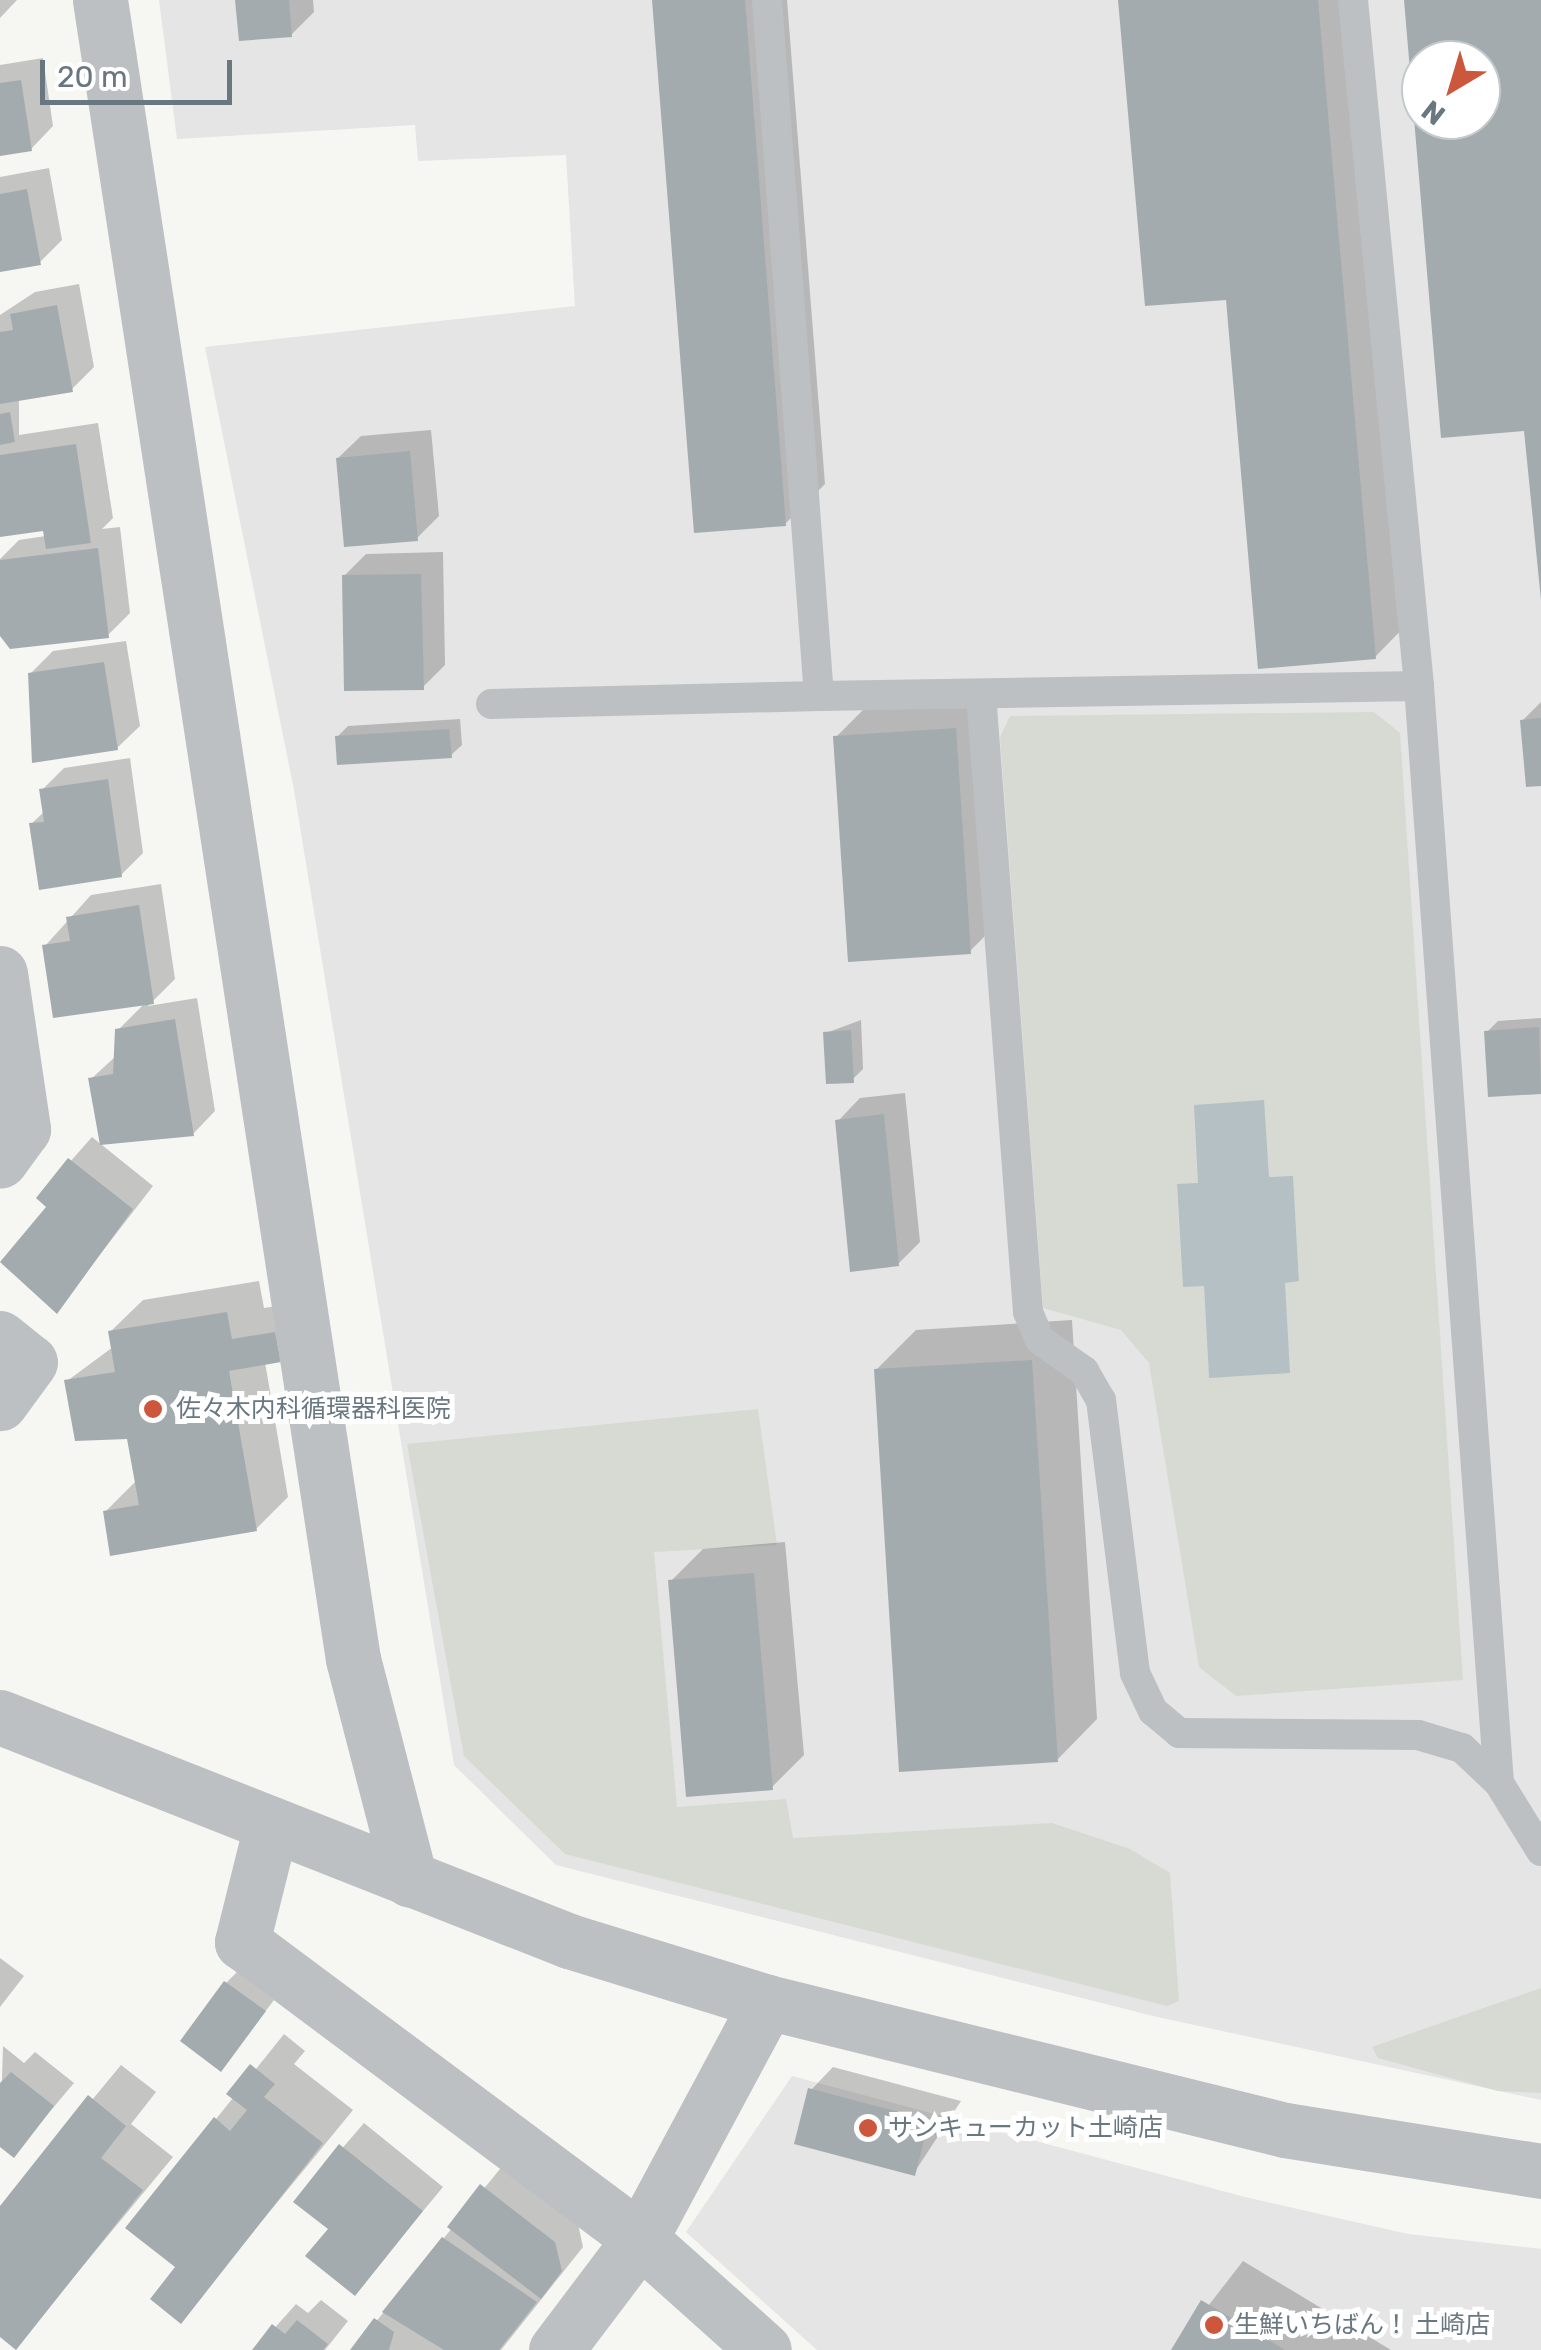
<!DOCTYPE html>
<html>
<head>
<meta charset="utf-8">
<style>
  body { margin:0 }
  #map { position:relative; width:1541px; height:2350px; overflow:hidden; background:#f6f6f3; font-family:Rubik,"Noto Sans JP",sans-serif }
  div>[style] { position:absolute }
  .built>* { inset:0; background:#e4e5e4 }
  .green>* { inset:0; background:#d6dad3 }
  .water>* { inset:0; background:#b4c0c3 }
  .shadow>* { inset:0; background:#0003 }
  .building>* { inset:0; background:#a4abaf }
  .service>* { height:30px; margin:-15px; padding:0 15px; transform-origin:15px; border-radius:15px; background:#bcc0c2 }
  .minor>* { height:55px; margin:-27.5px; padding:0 27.5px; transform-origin:27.5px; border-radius:27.5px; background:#bcc0c2 }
  .tertiary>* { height:55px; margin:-27.5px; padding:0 27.5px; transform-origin:27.5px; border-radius:27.5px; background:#bcc0c2 }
  .dots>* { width:28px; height:28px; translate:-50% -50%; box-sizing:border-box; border:5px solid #fff; border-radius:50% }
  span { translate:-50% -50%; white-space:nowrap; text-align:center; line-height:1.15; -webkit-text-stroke:10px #fff; paint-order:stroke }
  .poi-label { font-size:25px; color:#697780 }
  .left { translate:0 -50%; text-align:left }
  .north { position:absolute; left:1401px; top:40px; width:100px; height:100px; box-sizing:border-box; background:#fff; border:2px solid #c3c9cc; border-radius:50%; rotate:218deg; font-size:28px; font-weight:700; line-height:40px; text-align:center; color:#697780 }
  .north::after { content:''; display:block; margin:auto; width:35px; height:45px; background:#cc573d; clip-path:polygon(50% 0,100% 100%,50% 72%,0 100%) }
  .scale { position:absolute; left:40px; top:60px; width:192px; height:45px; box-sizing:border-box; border:5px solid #697780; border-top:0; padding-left:12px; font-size:30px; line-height:35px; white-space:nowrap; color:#697780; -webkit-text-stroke:8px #fff; paint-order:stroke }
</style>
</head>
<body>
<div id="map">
  <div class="built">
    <div style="clip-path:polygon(evenodd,159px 0,1541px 0,1541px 2100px,1153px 2016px,556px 1865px,454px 1765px,294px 790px,205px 347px,575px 306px,566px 155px,418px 161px,415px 125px,177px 139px,159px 0,1421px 60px,1481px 60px,1481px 120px,1421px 120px,1421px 60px)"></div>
    <div style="clip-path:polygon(792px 2076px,1245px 2197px,1408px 2234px,1541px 2249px,1541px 2350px,817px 2350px,686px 2232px)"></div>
  </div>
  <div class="green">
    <div style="clip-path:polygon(evenodd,1374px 712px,1400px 733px,1463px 1680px,1236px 1696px,1199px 1667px,1149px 1363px,1121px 1330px,1043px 1308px,1000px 737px,1010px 716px,1374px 712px,1293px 1177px,1299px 1281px,1285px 1282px,1209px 1378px,1204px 1285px,1183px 1286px,1177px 1185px,1293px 1177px)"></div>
    <div style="clip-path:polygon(758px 1409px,777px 1545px,654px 1552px,677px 1807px,786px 1799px,793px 1838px,1052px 1823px,1130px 1849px,1170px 1873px,1179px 2001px,1167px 2006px,565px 1854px,464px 1756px,407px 1444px)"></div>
    <div style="clip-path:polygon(1541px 1988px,1541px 2093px,1498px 2091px,1378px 2058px,1372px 2047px)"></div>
  </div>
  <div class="water">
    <div style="clip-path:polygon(1264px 1100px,1269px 1177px,1293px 1176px,1299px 1281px,1285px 1283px,1290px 1373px,1209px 1378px,1204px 1286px,1183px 1287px,1177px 1184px,1198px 1183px,1194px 1105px)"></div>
  </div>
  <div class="shadow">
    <div style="clip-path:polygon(0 0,17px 0,0 18px)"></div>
    <div style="clip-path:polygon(238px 0,313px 0,314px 12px,291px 35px)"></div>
    <div style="clip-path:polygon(655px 0,787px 0,825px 484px,785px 524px)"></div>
    <div style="clip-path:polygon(1121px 0,1361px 0,1415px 616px,1375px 657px)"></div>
    <div style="clip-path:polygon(43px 58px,53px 126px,31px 149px,0 153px,0 65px)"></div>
    <div style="clip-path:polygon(49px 168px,62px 240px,39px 263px,0 269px,0 177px)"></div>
    <div style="clip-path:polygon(79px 284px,94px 367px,71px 390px,19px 399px,19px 435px,98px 423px,113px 518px,102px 529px,120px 527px,130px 613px,107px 636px,0 634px,0 559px,19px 540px,46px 536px,45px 528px,0 535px,0 315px,35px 292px)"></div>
    <div style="clip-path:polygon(431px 430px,439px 516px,417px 538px,338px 458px,361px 436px)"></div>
    <div style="clip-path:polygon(443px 552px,445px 665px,423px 687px,344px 576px,366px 554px)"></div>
    <div style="clip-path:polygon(126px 641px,140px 726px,117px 748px,30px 674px,53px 651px)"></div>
    <div style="clip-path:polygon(987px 697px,1002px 919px,970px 951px,836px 737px,868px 705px)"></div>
    <div style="clip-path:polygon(1541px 702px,1541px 783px,1522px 721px)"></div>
    <div style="clip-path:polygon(460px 719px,462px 745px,451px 755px,337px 737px,348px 726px)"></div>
    <div style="clip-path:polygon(130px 758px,143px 853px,121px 875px,31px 824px,45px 811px,42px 790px,64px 768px)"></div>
    <div style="clip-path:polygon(161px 884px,175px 979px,148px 1006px,197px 998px,215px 1111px,193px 1134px,91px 1079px,116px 1056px,118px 1030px,145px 1003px,45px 946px,91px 895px)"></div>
    <div style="clip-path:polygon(1541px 1018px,1541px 1091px,1491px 1094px,1487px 1032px,1498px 1021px)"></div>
    <div style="clip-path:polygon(861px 1020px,863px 1069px,852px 1080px,826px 1033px)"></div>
    <div style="clip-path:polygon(905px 1093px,920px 1242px,898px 1264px,838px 1121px,860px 1098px)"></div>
    <div style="clip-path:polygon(92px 1137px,153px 1186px,57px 1310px,2px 1264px,49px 1206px,39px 1197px)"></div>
    <div style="clip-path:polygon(259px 1281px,264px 1308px,307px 1301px,265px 1362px,288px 1497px,256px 1529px,105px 1512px,137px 1480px,130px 1437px,67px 1381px,113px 1347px,110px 1332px,143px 1300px)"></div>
    <div style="clip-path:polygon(1072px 1320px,1097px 1719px,1057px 1760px,876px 1370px,916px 1330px)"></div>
    <div style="clip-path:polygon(785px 1542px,804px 1755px,772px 1787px,671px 1581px,703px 1549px)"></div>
    <div style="clip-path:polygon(0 1958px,24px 1976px,0 2007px)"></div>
    <div style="clip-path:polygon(237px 1972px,274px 2000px,231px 2057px,226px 1983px)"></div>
    <div style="clip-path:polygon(284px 2034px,305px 2051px,294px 2064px,353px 2110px,181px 2320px,178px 2267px,129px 2228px)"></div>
    <div style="clip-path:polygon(3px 2046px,24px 2063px,35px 2052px,74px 2083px,14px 2154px,0 2143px)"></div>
    <div style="clip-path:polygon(121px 2065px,156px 2092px,131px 2124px,173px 2157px,16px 2347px,0 2334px,0 2211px)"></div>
    <div style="clip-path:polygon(833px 2067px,961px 2101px,914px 2173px,811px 2090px)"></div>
    <div style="clip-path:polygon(364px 2123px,443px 2187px,355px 2293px,331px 2228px,297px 2201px)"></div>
    <div style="clip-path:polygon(504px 2164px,577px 2219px,583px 2247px,501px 2350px,353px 2350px)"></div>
    <div style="clip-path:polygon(1243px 2261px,1391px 2350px,1174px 2350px)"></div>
    <div style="clip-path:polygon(321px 2300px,348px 2321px,325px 2350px,255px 2350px,296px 2304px,308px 2313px)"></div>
  </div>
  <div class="building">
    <div style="clip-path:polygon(235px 0,289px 0,292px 37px,239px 41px)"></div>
    <div style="clip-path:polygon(652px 0,745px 0,786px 526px,694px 533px)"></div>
    <div style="clip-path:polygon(1118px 0,1318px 0,1376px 659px,1258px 669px,1226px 300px,1145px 306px)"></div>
    <div style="clip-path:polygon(evenodd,1404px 0,1541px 0,1541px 600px,1524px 431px,1441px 438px,1404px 0,1421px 60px,1481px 60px,1481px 120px,1421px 120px,1421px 60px)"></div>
    <div style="clip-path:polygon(21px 80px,32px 151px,0 156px,0 83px)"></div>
    <div style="clip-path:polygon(27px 189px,41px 265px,0 272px,0 194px)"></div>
    <div style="clip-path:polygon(57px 305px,73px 392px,0 404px,0 332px,13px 330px,10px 314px)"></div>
    <div style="clip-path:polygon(10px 412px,15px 442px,0 445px,0 414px)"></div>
    <div style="clip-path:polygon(76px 444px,91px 543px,46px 549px,43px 531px,0 537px,0 455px)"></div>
    <div style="clip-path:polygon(410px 451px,418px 541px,344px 547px,336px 458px)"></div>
    <div style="clip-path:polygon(98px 548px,109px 638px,10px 649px,0 636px,0 560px)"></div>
    <div style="clip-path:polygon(421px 574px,424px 690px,344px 691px,342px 575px)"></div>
    <div style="clip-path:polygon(104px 662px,118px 750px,32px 763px,28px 673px)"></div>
    <div style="clip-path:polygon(1541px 718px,1541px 786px,1526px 787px,1520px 720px)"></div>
    <div style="clip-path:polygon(956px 728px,971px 954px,848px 962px,833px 736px)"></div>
    <div style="clip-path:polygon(449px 729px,452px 758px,337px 765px,335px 736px)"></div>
    <div style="clip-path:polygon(108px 779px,122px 877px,39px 890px,29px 823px,44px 822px,39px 789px)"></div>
    <div style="clip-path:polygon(139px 905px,154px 1004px,53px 1018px,42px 945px,70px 941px,66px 917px)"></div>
    <div style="clip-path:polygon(175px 1019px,194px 1136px,100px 1145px,88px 1078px,113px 1074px,115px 1029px)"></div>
    <div style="clip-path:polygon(1539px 1027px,1541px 1094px,1488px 1097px,1484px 1031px)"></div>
    <div style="clip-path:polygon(851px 1030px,854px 1083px,826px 1084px,823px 1032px)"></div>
    <div style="clip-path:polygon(884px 1114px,899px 1266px,850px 1272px,835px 1120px)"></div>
    <div style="clip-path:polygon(68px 1158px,133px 1209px,57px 1314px,0 1262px,46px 1207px,36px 1198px)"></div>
    <div style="clip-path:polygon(227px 1312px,232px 1339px,275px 1332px,281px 1362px,229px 1371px,257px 1531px,110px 1556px,103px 1511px,139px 1505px,127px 1439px,75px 1441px,64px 1380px,115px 1372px,108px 1331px)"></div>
    <div style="clip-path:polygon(1032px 1360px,1058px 1762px,899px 1772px,874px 1369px)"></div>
    <div style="clip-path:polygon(754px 1573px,773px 1790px,686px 1797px,668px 1580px)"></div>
    <div style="clip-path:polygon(224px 1981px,266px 2011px,221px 2072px,180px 2041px)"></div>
    <div style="clip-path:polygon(250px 2064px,275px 2084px,264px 2097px,323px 2143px,181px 2324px,150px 2299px,175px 2267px,125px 2228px,214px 2117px,230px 2131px,247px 2110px,226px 2094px)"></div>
    <div style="clip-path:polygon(11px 2072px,54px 2106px,14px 2158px,0 2147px,0 2083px)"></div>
    <div style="clip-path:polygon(808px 2088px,940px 2123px,936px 2135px,926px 2133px,915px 2176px,794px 2144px)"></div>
    <div style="clip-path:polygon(88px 2095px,126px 2126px,101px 2158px,143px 2190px,16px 2350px,0 2337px,0 2206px)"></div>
    <div style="clip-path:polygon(339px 2144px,423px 2211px,355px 2296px,305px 2256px,328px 2229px,293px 2202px)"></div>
    <div style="clip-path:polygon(480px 2184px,555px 2242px,562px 2271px,541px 2299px,447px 2227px)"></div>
    <div style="clip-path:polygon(442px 2237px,537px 2302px,499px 2350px,444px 2350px,382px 2312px)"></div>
    <div style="clip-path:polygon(1201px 2300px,1285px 2350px,1171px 2350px)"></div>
    <div style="clip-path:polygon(374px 2318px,394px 2332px,389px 2350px,350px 2350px)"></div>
    <div style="clip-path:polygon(297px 2320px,328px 2344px,323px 2350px,252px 2350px,272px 2324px,285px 2334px)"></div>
  </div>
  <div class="service">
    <div style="left:767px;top:0;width:698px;rotate:85.73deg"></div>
    <div style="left:819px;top:696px;width:600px;rotate:-0.95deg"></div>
    <div style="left:1353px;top:0;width:689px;rotate:84.5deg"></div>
    <div style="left:1419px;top:686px;width:1100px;rotate:85.83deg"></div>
    <div style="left:1499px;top:1783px;width:80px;rotate:58.3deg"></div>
    <div style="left:981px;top:694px;width:620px;rotate:85.65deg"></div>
    <div style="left:1028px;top:1312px;width:30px;rotate:67deg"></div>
    <div style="left:1040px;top:1340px;width:54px;rotate:35.2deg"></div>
    <div style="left:1084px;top:1371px;width:34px;rotate:60deg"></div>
    <div style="left:1101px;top:1400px;width:275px;rotate:82.9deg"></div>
    <div style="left:1135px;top:1673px;width:42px;rotate:64.7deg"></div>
    <div style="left:1153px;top:1711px;width:34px;rotate:40deg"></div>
    <div style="left:1179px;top:1733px;width:239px;rotate:0.5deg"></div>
    <div style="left:1418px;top:1735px;width:46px;rotate:16.5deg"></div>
    <div style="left:1462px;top:1748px;width:51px;rotate:43.4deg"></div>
    <div style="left:491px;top:704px;width:328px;rotate:-1.4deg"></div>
  </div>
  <div class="minor">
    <div style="left:100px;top:0;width:1678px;rotate:81.33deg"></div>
    <div style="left:353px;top:1659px;width:228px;rotate:75.5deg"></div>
    <div style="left:0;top:973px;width:158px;rotate:81.6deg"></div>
    <div style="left:23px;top:1129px;width:39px;rotate:126deg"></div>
    <div style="left:0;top:1338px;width:38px;rotate:39deg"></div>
    <div style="left:30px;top:1362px;width:51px;rotate:126.2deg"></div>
    <div style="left:271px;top:1826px;width:120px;rotate:104deg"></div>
    <div style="left:242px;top:1942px;width:497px;rotate:36.7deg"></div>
    <div style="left:640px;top:2239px;width:166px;rotate:41.8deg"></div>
    <div style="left:556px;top:2350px;width:139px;rotate:-52.9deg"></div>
    <div style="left:640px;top:2239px;width:269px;rotate:-61.8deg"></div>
  </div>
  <div class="tertiary">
    <div style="left:0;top:1717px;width:612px;rotate:21.49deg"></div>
    <div style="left:569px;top:1941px;width:207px;rotate:17.1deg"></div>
    <div style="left:767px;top:2002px;width:534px;rotate:13.88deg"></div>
    <div style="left:1285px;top:2130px;width:259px;rotate:9.1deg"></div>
  </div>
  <div class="dots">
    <div style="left:153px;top:1409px;background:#cc573d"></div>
    <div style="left:868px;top:2128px;background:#cc573d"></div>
    <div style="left:1214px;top:2325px;background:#cc573d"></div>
  </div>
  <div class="poi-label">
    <span class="left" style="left:176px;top:1409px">佐々木内科循環器科医院</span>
    <span class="left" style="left:888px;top:2128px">サンキューカット土崎店</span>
    <span class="left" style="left:1234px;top:2325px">生鮮いちばん！ 土崎店</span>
  </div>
  <div class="north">N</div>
  <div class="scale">20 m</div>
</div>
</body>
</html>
